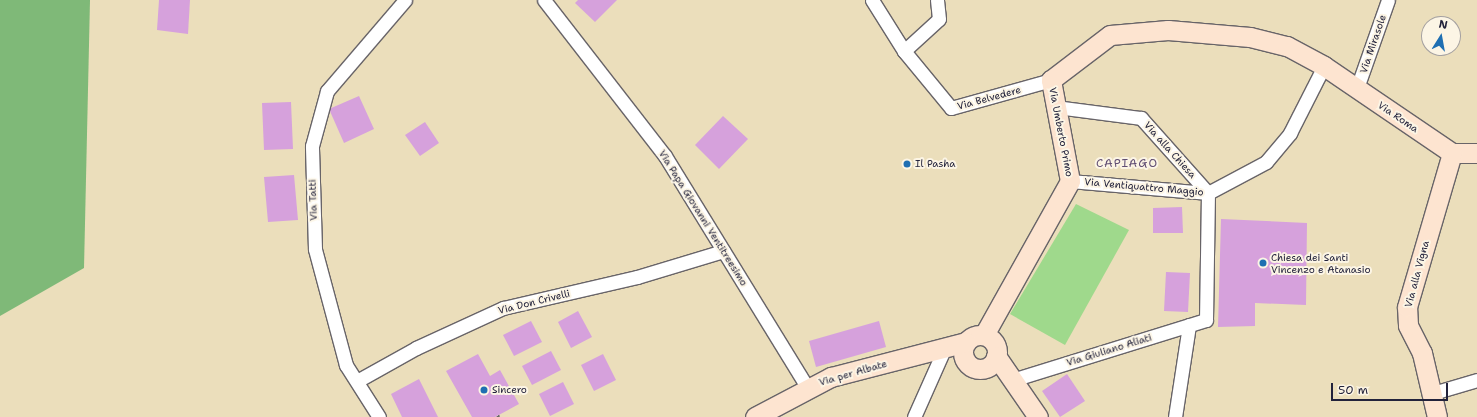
<!DOCTYPE html>
<html>
<head>
<meta charset="utf-8">
<style>
  body { margin:0 }
  #map { position:relative; width:1477px; height:417px; overflow:hidden; background:#ebdebb; font-family:"Shantell Sans",sans-serif }
  div>[style] { position:absolute }
  .green>* { inset:0; background:#9fd98c }
  .forest>* { inset:0; background:#7fb978 }
  .building>* { inset:0; background:#d6a1dc }
  .path>* { height:2.5px; margin-top:-1.25px; transform-origin:0; background:repeating-linear-gradient(90deg,#686468 0 3px,transparent 0 6px) }
  .roads { filter:drop-shadow(1px 0 #686468) drop-shadow(-1px 0 #686468) drop-shadow(0 1px #686468) drop-shadow(0 -1px #686468) }
  .street>* { height:13px; margin:-6.5px; padding:0 6.5px; transform-origin:6.5px; border-radius:6.5px; background:#fff }
  .secondary>* { height:19px; margin:-9.5px; padding:0 9.5px; transform-origin:9.5px; border-radius:9.5px; background:#fde4d0 }
  .secondary>.ring { margin:-9.5px; padding:0; box-sizing:content-box; background:none; border:19px solid #fde4d0; border-radius:50% }
  .dots>* { width:11px; height:11px; translate:-50% -50%; box-sizing:border-box; border:2px solid #fcf5e5; border-radius:50% }
  span { translate:-50% -50%; white-space:nowrap; text-align:center; line-height:1.15; -webkit-text-stroke:4px #fcf5e5; paint-order:stroke }
  .street-label { font-size:10px; color:#22223b }
  .poi-label { font-size:10px; color:#22223b }
  .left { translate:0 -50%; text-align:left }
  .quarter-label { font-size:12px; color:#614e73; letter-spacing:1px }
  .north { position:absolute; left:1421px; top:16px; width:40px; height:40px; box-sizing:border-box; background:#fcf5e5; border:1px solid #a5a1a1; border-radius:50%; rotate:11deg; font-size:11px; font-weight:700; line-height:16px; text-align:center; color:#22223b }
  .north::after { content:''; display:block; margin:auto; width:14px; height:18px; background:#1f6fb2; clip-path:polygon(50% 0,100% 100%,50% 72%,0 100%) }
  .scale { position:absolute; left:1331px; top:383px; width:117px; height:18px; box-sizing:border-box; border:2px solid #22223b; border-top:0; padding-left:5px; font-size:12px; line-height:14px; white-space:nowrap; color:#22223b; -webkit-text-stroke:3px #fcf5e5; paint-order:stroke }
</style>
</head>
<body>
<div id="map">
  <div class="green">
    <div style="clip-path:polygon(1076px 204px,1129px 230px,1065px 345px,1010px 314px)"></div>
  </div>
  <div class="forest">
    <div style="clip-path:polygon(0 0,90px 0,84px 268px,0 316px)"></div>
  </div>
  <div class="building">
    <div style="clip-path:polygon(159px 0,190px 0,188px 34px,157px 30px)"></div>
    <div style="clip-path:polygon(578px 0,617px 0,595px 22px,575px 3px)"></div>
    <div style="clip-path:polygon(359px 96px,374px 129px,344px 143px,329px 109px)"></div>
    <div style="clip-path:polygon(291px 102px,293px 149px,264px 150px,262px 103px)"></div>
    <div style="clip-path:polygon(723px 116px,748px 139px,719px 169px,695px 145px)"></div>
    <div style="clip-path:polygon(425px 122px,439px 143px,420px 156px,405px 135px)"></div>
    <div style="clip-path:polygon(294px 175px,298px 220px,268px 222px,264px 177px)"></div>
    <div style="clip-path:polygon(1182px 207px,1183px 233px,1153px 233px,1153px 208px)"></div>
    <div style="clip-path:polygon(1221px 219px,1307px 223px,1306px 305px,1255px 303px,1255px 326px,1218px 327px)"></div>
    <div style="clip-path:polygon(1166px 272px,1190px 273px,1188px 312px,1164px 311px)"></div>
    <div style="clip-path:polygon(578px 311px,592px 337px,571px 348px,558px 322px)"></div>
    <div style="clip-path:polygon(531px 321px,542px 342px,514px 356px,503px 335px)"></div>
    <div style="clip-path:polygon(879px 321px,886px 347px,816px 367px,809px 341px)"></div>
    <div style="clip-path:polygon(551px 351px,561px 370px,532px 385px,522px 366px)"></div>
    <div style="clip-path:polygon(478px 354px,490px 376px,500px 370px,519px 404px,495px 417px,472px 417px,446px 371px)"></div>
    <div style="clip-path:polygon(603px 354px,616px 380px,594px 391px,581px 365px)"></div>
    <div style="clip-path:polygon(1067px 374px,1085px 401px,1060px 417px,1042px 391px)"></div>
    <div style="clip-path:polygon(419px 379px,438px 417px,402px 417px,391px 394px)"></div>
    <div style="clip-path:polygon(563px 382px,574px 404px,550px 416px,539px 394px)"></div>
  </div>
  <div class="path">
    <div style="left:498px;top:415px;width:2px;rotate:63deg"></div>
  </div>
  <div class="roads">
    <div class="street">
      <div style="left:544px;top:0;width:197px;rotate:52.2deg"></div>
      <div style="left:665px;top:156px;width:271px;rotate:58.4deg"></div>
      <div style="left:872px;top:0;width:60px;rotate:57.9deg"></div>
      <div style="left:904px;top:51px;width:74px;rotate:50.5deg"></div>
      <div style="left:951px;top:108px;width:104px;rotate:-15.6deg"></div>
      <div style="left:904px;top:51px;width:47px;rotate:-42.4deg"></div>
      <div style="left:939px;top:19px;width:19px;rotate:-96deg"></div>
      <div style="left:1357px;top:88px;width:93px;rotate:-70.6deg"></div>
      <div style="left:1070px;top:181px;width:139px;rotate:5deg"></div>
      <div style="left:1208px;top:193px;width:66px;rotate:-28.1deg"></div>
      <div style="left:1266px;top:162px;width:38px;rotate:-50deg"></div>
      <div style="left:1290px;top:133px;width:75px;rotate:-63.1deg"></div>
      <div style="left:1012px;top:380px;width:203px;rotate:-17.2deg"></div>
      <div style="left:1206px;top:320px;width:127px;rotate:-89.1deg"></div>
      <div style="left:1208px;top:193px;width:101px;rotate:-131.8deg"></div>
      <div style="left:1141px;top:118px;width:86px;rotate:-172.6deg"></div>
      <div style="left:357px;top:381px;width:68px;rotate:-29.2deg"></div>
      <div style="left:416px;top:348px;width:96px;rotate:-24.7deg"></div>
      <div style="left:503px;top:308px;width:138px;rotate:-13deg"></div>
      <div style="left:637px;top:277px;width:90px;rotate:-16.8deg"></div>
      <div style="left:1433px;top:393px;width:46px;rotate:-16.5deg"></div>
      <div style="left:379px;top:417px;width:62px;rotate:-122.4deg"></div>
      <div style="left:346px;top:365px;width:120px;rotate:-105deg"></div>
      <div style="left:315px;top:249px;width:103px;rotate:-91.7deg"></div>
      <div style="left:312px;top:146px;width:57px;rotate:-74.7deg"></div>
      <div style="left:327px;top:91px;width:120px;rotate:-49.4deg"></div>
      <div style="left:914px;top:417px;width:69px;rotate:-66deg"></div>
      <div style="left:1175px;top:417px;width:93px;rotate:-81.3deg"></div>
    </div>
    <div class="secondary">
      <div style="left:984px;top:335px;width:176px;rotate:-60.8deg"></div>
      <div style="left:1070px;top:181px;width:103px;rotate:-100.7deg"></div>
      <div style="left:1051px;top:80px;width:74px;rotate:-37.3deg"></div>
      <div style="left:1110px;top:35px;width:58px;rotate:-4.9deg"></div>
      <div style="left:1168px;top:30px;width:82px;rotate:4.9deg"></div>
      <div style="left:1250px;top:37px;width:38px;rotate:14deg"></div>
      <div style="left:1287px;top:46px;width:42px;rotate:28.4deg"></div>
      <div style="left:1324px;top:66px;width:155px;rotate:34.2deg"></div>
      <div style="left:1452px;top:153px;width:25px"></div>
      <div class="ring" style="left:963px;top:335px;width:15px;height:15px"></div>
      <div style="left:996px;top:356px;width:74px;rotate:55.5deg"></div>
      <div style="left:755px;top:417px;width:86px;rotate:-27.8deg"></div>
      <div style="left:831px;top:377px;width:139px;rotate:-14.5deg"></div>
      <div style="left:1437px;top:417px;width:66px;rotate:-103.2deg"></div>
      <div style="left:1422px;top:353px;width:31px;rotate:-117deg"></div>
      <div style="left:1408px;top:325px;width:18px;rotate:-93deg"></div>
      <div style="left:1407px;top:307px;width:160px;rotate:-73.7deg"></div>
    </div>
  </div>
  <div class="dots">
    <div style="left:907px;top:164px;background:#1f6fb2"></div>
    <div style="left:1263px;top:263px;background:#1f6fb2"></div>
    <div style="left:484px;top:390px;background:#1f6fb2"></div>
  </div>
  <div class="street-label">
    <span style="left:1373px;top:44px;rotate:-71deg">Via Mirasole</span>
    <span style="left:989px;top:98px;rotate:-15deg">Via Belvedere</span>
    <span style="left:1398px;top:117px;rotate:34deg">Via Roma</span>
    <span style="left:1061px;top:132px;rotate:79deg">Via Umberto Primo</span>
    <span style="left:1170px;top:150px;rotate:48deg">Via alla Chiesa</span>
    <span style="left:1144px;top:187px;rotate:5deg">Via Ventiquattro Maggio</span>
    <span style="left:313px;top:200px;rotate:-92deg">Via Tatti</span>
    <span style="left:703px;top:218px;rotate:58deg">Via Papa Giovanni Ventitreesimo</span>
    <span style="left:1417px;top:274px;rotate:-75deg">Via alla Vigna</span>
    <span style="left:534px;top:302px;rotate:-14deg">Via Don Crivelli</span>
    <span style="left:1109px;top:350px;rotate:-17deg">Via Giuliano Aliati</span>
    <span style="left:853px;top:373px;rotate:-16deg">Via per Albate</span>
  </div>
  <div class="poi-label">
    <span class="left" style="left:915px;top:164px">Il Pasha</span>
    <span class="left" style="left:1271px;top:263px">Chiesa dei Santi<br>Vincenzo e Atanasio</span>
    <span class="left" style="left:492px;top:390px">Sincero</span>
  </div>
  <div class="quarter-label">
    <span style="left:1127px;top:164px">CAPIAGO</span>
  </div>
  <div class="north">N</div>
  <div class="scale">50 m</div>
</div>
</body>
</html>
